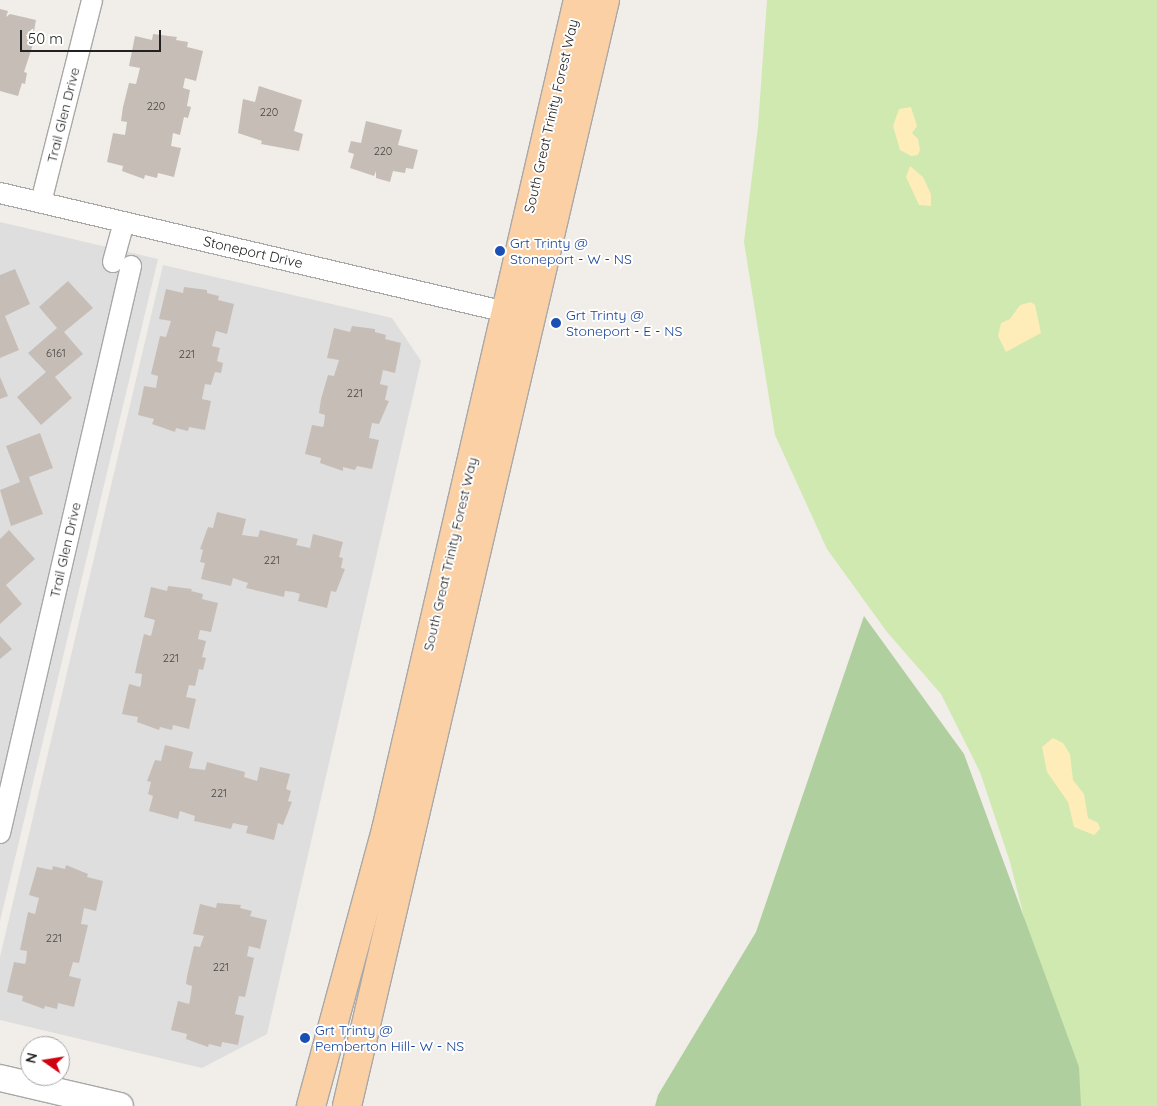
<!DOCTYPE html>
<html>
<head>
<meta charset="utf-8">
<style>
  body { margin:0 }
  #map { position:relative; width:1157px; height:1106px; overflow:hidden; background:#f1ede8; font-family:Quicksand,sans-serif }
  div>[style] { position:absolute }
  .residential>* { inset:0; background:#dfdede }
  .grass>* { inset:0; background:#cfe9b0 }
  .forest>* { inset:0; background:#afcf9e }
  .sand>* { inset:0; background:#feecb9 }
  .building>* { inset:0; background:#c6bdb7 }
  .roads { filter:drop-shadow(1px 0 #a8a8a8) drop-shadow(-1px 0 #a8a8a8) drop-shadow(0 1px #a8a8a8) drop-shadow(0 -1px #a8a8a8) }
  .minor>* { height:20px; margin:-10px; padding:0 10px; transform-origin:10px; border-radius:10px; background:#fff }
  .tertiary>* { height:26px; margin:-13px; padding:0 13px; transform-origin:13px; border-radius:13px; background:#fff }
  .primary>* { height:28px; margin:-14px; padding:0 14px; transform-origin:14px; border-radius:14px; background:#fad0a4 }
  .dots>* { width:14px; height:14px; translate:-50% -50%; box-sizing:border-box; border:2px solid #fff; border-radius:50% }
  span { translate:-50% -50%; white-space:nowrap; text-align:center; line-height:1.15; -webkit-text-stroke:4px #fff; paint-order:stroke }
  .number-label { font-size:11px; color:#4a4846 }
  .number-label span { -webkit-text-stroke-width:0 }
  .street-label { font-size:14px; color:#212121 }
  .transit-label { font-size:14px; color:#164399 }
  .left { translate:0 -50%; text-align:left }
  .north { position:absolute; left:20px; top:1036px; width:50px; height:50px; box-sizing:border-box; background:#fff; border:1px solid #a6a6a6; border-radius:50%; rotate:283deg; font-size:14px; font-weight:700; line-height:20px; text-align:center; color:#212121 }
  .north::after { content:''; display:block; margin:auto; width:18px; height:22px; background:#ce0410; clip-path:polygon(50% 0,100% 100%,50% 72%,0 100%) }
  .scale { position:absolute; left:20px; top:30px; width:141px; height:22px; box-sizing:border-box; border:2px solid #212121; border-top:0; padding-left:6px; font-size:15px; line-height:18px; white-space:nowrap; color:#212121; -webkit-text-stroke:4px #fff; paint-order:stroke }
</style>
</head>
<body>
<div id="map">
  <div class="residential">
    <div style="clip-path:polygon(0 222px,158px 259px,0 921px)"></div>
    <div style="clip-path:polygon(163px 265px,392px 318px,421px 361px,267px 1034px,202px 1068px,0 1020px,0 957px)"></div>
  </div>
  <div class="grass">
    <div style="clip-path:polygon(767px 0,1157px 0,1157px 1106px,1068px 1106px,1068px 1091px,1010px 862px,980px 772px,941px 694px,887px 632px,827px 549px,775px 435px,744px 242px,758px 127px)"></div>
  </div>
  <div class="forest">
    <div style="clip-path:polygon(864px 616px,964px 754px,1079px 1067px,1081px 1106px,655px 1106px,658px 1095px,756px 932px)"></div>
  </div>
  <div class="sand">
    <div style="clip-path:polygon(911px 107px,917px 126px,912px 133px,918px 139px,920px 150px,918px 155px,911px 156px,900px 150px,893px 126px,899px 109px)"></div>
    <div style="clip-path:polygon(910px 166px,923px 177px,931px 194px,931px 206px,919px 205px,906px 177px)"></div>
    <div style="clip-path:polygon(1031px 302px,1035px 305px,1041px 333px,1006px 352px,998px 336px,1001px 323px,1010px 319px,1020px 305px)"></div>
    <div style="clip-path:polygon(1053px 738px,1063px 743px,1070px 754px,1073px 780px,1084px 794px,1088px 818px,1098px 823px,1100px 829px,1094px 835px,1074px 827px,1068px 802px,1047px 772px,1042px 747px)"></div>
  </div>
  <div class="building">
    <div style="clip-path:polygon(0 9px,8px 11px,6px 17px,10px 14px,36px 20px,34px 31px,37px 32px,24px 72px,27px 73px,25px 84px,22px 83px,18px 96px,0 91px)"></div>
    <div style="clip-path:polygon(153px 34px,177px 37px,176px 40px,188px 42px,187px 47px,203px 51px,196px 81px,185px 78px,183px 88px,190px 90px,187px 106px,191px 107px,188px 118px,184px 117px,180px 135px,173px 133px,171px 146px,181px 148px,174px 177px,158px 173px,157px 178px,145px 175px,144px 179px,122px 171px,123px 166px,107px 162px,113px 133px,125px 135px,127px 122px,121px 121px,123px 107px,129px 83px,136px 84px,140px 68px,129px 66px,135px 36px,152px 40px)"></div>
    <div style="clip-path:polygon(259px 86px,302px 100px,294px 131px,303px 134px,299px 151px,261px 144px,262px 141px,238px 133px,243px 99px,255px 102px)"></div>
    <div style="clip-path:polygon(366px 121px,402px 130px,398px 145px,418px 150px,413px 169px,406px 168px,405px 173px,393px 171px,390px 182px,376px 178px,376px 171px,374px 176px,350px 168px,354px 154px,348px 152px,351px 141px,361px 143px)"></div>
    <div style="clip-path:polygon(15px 269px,30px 304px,5px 316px,19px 350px,0 358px,0 275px)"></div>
    <div style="clip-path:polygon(68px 281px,93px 308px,64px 332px,83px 354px,55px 377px,72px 398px,41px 425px,17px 397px,46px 372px,28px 353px,57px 328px,39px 307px)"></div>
    <div style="clip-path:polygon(184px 287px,207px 290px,207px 293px,219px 296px,218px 300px,234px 304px,227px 334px,216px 331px,212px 346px,220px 348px,217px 361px,223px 363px,221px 373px,215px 372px,211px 385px,205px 384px,202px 399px,211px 401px,205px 430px,189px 427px,188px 431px,176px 428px,175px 432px,152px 424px,154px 419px,138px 415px,144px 386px,156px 388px,158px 376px,151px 374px,160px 336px,166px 337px,171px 321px,159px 319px,166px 289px,183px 293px)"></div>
    <div style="clip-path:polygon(352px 326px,375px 329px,375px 332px,386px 335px,385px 339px,401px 343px,395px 373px,383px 370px,380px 384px,388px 386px,385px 400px,389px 401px,379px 424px,372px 423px,369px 438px,379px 440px,372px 469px,357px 466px,355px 470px,343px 467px,343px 471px,320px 463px,321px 458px,305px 454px,312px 425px,323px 427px,324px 424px,325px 415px,319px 413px,321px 399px,328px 375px,334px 376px,339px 360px,327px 358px,334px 328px,350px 332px)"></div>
    <div style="clip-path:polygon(0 377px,8px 396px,0 399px)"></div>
    <div style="clip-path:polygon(40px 433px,53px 468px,29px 477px,43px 514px,11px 526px,0 490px,20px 482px,6px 446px)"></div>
    <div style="clip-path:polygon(217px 512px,246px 519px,242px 535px,258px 537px,260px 530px,298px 539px,296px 545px,310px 548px,313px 534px,343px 542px,339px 557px,343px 558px,341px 568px,345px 569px,336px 592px,331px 591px,327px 608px,298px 601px,300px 594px,294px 592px,285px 591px,284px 597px,246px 588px,248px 583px,233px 578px,231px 586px,201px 579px,205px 563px,200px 562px,203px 550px,200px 549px,208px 527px,213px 528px)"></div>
    <div style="clip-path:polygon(9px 530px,35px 559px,6px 585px,22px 604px,0 624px,0 539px)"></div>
    <div style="clip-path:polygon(168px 586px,192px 589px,191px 591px,203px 594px,202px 599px,218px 603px,211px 632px,200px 630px,198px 639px,206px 641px,202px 657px,206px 658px,203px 670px,199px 669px,195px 686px,189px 685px,186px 697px,196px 699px,189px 729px,173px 725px,172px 730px,160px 727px,159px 730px,137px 722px,138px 717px,122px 714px,129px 684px,140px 687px,141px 684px,142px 674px,135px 673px,138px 659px,144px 634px,151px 636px,155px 620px,144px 617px,151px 587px,167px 591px)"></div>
    <div style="clip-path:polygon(0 636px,12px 649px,0 659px)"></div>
    <div style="clip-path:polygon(165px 745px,193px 752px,189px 768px,205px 770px,207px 762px,245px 772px,244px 777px,257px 781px,260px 767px,290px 774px,286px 789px,291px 791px,288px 801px,292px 802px,283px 825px,278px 823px,274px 840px,246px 833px,248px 826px,242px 825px,233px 823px,231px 829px,194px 821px,195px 816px,180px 811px,178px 819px,149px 811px,153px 796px,148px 794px,151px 782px,147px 781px,155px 760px,161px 761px)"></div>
    <div style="clip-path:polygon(66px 865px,88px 874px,87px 877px,103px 881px,96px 911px,84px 908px,81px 924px,88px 925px,79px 963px,73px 962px,69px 976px,81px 979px,74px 1007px,58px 1003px,57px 1009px,45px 1006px,44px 1009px,22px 1001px,23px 996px,7px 992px,14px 962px,25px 964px,26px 961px,27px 951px,20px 950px,28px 912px,35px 914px,39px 898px,29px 895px,37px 867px,52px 870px,53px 866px,65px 869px)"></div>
    <div style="clip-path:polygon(217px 903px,241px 905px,240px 908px,252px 911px,250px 916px,267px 920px,260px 949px,249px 946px,247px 956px,254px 958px,245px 997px,239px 996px,235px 1014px,244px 1016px,238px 1045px,222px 1042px,221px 1047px,209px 1044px,208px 1047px,186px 1039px,187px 1034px,171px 1030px,178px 1001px,189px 1004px,190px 1000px,192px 986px,186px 984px,187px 976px,194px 946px,200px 947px,204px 936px,193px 934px,200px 904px,216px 908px)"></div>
  </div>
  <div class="roads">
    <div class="minor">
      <div style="left:0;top:193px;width:520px;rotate:13.23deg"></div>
      <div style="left:41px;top:202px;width:208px;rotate:-75.8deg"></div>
      <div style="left:113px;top:262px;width:41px;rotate:-74.6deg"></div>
      <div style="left:0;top:833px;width:582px;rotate:-76.99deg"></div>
    </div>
    <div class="tertiary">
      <div style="left:0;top:1078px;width:123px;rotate:13.1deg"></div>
    </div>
    <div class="primary">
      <div style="left:311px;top:1106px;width:286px;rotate:-74.8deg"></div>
      <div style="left:386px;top:830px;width:852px;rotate:-76.98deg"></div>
      <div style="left:347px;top:1106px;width:1136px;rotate:-76.87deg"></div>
    </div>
  </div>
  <div class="dots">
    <div style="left:500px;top:251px;background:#1a4fb4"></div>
    <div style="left:556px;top:323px;background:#1a4fb4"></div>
    <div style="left:305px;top:1038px;background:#1a4fb4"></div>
  </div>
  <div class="number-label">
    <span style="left:156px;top:106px">220</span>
    <span style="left:269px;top:112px">220</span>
    <span style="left:383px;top:151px">220</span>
    <span style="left:56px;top:353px">6161</span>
    <span style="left:187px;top:354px">221</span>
    <span style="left:355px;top:393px">221</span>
    <span style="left:272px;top:560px">221</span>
    <span style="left:171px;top:658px">221</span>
    <span style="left:219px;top:793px">221</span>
    <span style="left:54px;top:938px">221</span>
    <span style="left:221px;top:967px">221</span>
  </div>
  <div class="street-label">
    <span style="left:63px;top:115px;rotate:-76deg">Trail Glen Drive</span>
    <span style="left:551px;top:116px;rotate:-77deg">South Great Trinity Forest Way</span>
    <span style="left:253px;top:252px;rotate:13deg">Stoneport Drive</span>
    <span style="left:65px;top:550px;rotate:-77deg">Trail Glen Drive</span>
    <span style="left:450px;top:554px;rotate:-77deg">South Great Trinity Forest Way</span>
  </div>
  <div class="transit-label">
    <span class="left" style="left:510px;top:251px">Grt Trinty @<br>Stoneport - W - NS</span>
    <span class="left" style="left:566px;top:323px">Grt Trinty @<br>Stoneport - E - NS</span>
    <span class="left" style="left:315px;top:1038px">Grt Trinty @<br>Pemberton Hill- W - NS</span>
  </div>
  <div class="north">N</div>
  <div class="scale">50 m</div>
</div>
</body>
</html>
